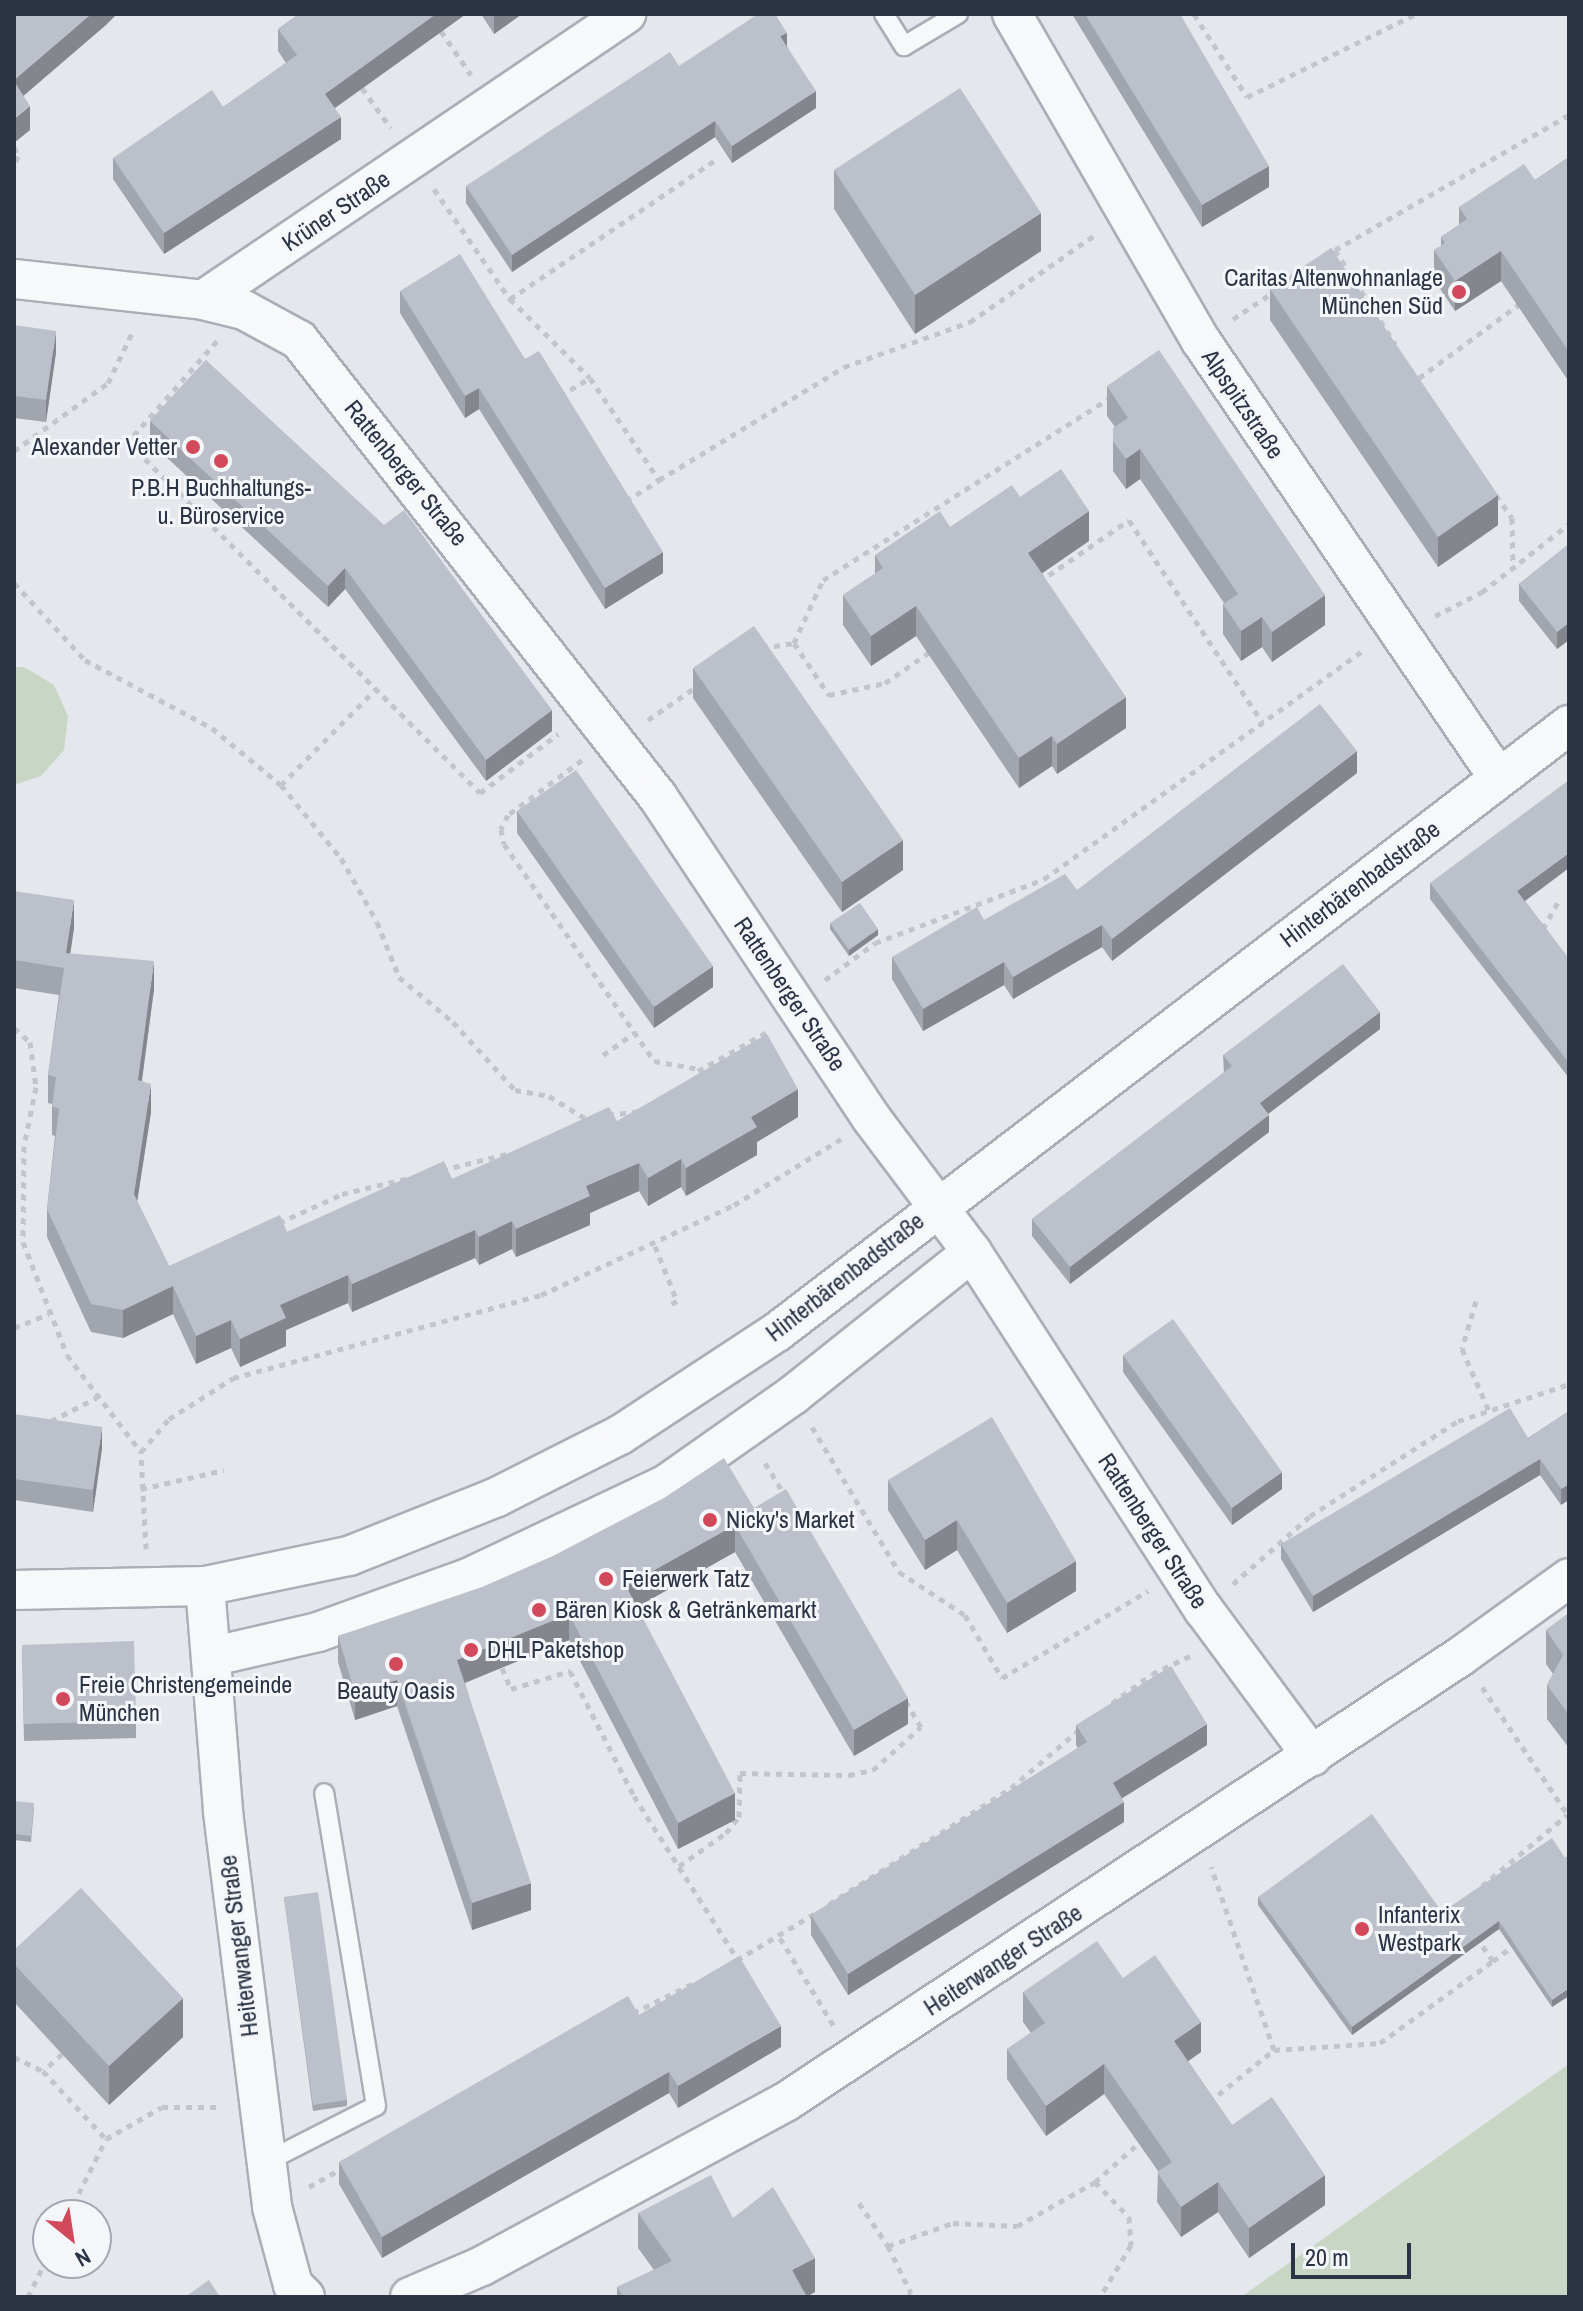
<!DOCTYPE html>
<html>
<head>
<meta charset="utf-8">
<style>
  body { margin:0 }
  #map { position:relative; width:1583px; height:2311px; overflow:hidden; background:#e4e7ec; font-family:"Archivo Narrow",sans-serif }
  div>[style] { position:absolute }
  .green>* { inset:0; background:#c9d6c5 }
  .path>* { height:5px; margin-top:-2.5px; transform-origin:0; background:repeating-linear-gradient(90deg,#c2c5cb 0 6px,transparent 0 12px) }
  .roads { filter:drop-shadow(2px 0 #a9aeb7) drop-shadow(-2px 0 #a9aeb7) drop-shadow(0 2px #a9aeb7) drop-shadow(0 -2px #a9aeb7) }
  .service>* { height:18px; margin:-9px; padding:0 9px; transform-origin:9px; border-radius:9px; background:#f7f8fa }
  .minor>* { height:38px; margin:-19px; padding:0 19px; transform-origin:19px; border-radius:19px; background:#f7f8fa }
  .wall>* { inset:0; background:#a1a5ae }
  .shaded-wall>* { inset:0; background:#83868d }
  .building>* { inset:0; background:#bbc0ca }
  .dots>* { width:22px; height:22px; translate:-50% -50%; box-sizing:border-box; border:4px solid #f4f6f9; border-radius:50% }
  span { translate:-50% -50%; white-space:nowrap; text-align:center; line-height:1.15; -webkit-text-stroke:6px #f4f6f9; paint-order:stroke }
  .street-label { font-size:24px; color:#2b3445 }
  .poi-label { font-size:24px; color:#2b3445 }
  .right { translate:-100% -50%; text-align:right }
  .left { translate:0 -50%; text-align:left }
  .frame { position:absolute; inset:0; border:16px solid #2b3445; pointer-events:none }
  .north { position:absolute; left:32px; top:2199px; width:80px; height:80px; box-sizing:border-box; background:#f4f6f9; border:2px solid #a4a8b1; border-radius:50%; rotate:150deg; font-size:22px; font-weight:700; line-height:32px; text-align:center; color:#2b3445 }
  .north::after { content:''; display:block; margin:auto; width:28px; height:36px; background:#d1495b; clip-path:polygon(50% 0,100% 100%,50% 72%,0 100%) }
  .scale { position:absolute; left:1291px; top:2243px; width:120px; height:36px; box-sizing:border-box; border:4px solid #2b3445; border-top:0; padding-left:10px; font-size:24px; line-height:28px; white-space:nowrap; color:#2b3445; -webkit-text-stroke:6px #f4f6f9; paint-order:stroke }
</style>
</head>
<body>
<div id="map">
  <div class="green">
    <div style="clip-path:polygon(14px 667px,24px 667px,54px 685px,68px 716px,64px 750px,41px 776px,14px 785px)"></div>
    <div style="clip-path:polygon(1569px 2064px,1569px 2297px,1241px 2297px)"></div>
  </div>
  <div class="path">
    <div style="left:1194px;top:14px;width:98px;rotate:57.4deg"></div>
    <div style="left:1247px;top:97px;width:188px;rotate:-26.2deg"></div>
    <div style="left:441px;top:31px;width:53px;rotate:55.7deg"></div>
    <div style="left:362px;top:88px;width:49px;rotate:54.1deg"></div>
    <div style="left:14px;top:147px;width:10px;rotate:66deg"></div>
    <div style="left:18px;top:156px;width:10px;rotate:114deg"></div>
    <div style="left:434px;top:189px;width:134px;rotate:55.4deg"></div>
    <div style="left:510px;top:299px;width:112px;rotate:44.6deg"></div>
    <div style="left:590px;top:378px;width:123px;rotate:55.9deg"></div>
    <div style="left:659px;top:480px;width:217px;rotate:-31.4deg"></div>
    <div style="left:844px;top:367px;width:134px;rotate:-19.7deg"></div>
    <div style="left:970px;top:322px;width:154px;rotate:-34.9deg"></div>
    <div style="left:1335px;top:250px;width:270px;rotate:-30deg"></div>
    <div style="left:1329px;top:254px;width:7px;rotate:-34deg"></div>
    <div style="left:1335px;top:250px;width:112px;rotate:57.4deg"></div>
    <div style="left:510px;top:299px;width:246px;rotate:-34.1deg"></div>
    <div style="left:1233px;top:319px;width:50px;rotate:-33.7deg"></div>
    <div style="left:217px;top:341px;width:135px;rotate:131.4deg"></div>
    <div style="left:128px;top:442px;width:497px;rotate:44.9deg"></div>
    <div style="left:480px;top:793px;width:98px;rotate:-37.1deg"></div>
    <div style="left:1419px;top:378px;width:127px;rotate:-36.3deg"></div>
    <div style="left:560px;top:396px;width:35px;rotate:-31deg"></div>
    <div style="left:14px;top:451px;width:116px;rotate:-35.9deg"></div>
    <div style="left:108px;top:383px;width:58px;rotate:-64.3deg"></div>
    <div style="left:1496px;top:495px;width:28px;rotate:55deg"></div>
    <div style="left:1512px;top:518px;width:51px;rotate:88.9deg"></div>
    <div style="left:626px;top:501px;width:39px;rotate:-32deg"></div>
    <div style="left:1039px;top:582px;width:109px;rotate:-34.6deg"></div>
    <div style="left:1129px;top:520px;width:242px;rotate:56.6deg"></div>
    <div style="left:14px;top:583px;width:105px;rotate:47.3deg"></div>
    <div style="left:85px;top:660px;width:144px;rotate:28.2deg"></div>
    <div style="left:212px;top:728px;width:89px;rotate:39.6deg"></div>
    <div style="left:281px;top:785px;width:94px;rotate:50.6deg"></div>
    <div style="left:341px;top:858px;width:73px;rotate:60.6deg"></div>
    <div style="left:377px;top:922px;width:59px;rotate:68.2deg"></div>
    <div style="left:399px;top:977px;width:70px;rotate:39.8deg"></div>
    <div style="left:453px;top:1022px;width:92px;rotate:47.6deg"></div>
    <div style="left:515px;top:1090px;width:35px;rotate:10deg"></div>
    <div style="left:549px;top:1096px;width:46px;rotate:31.6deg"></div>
    <div style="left:1435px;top:616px;width:53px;rotate:-27.1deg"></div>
    <div style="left:1482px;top:592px;width:110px;rotate:-38deg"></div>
    <div style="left:794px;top:643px;width:63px;rotate:56.1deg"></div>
    <div style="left:829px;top:695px;width:57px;rotate:-12.1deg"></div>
    <div style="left:885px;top:683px;width:60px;rotate:-34.8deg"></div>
    <div style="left:762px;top:648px;width:32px;rotate:-9deg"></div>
    <div style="left:794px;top:643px;width:69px;rotate:-65.3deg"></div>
    <div style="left:823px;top:580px;width:340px;rotate:-32.4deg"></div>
    <div style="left:648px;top:720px;width:58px;rotate:-34.5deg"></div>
    <div style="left:582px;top:760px;width:92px;rotate:143.4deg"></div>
    <div style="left:508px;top:815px;width:16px;rotate:117deg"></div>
    <div style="left:501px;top:829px;width:15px;rotate:79deg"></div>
    <div style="left:504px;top:844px;width:264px;rotate:55.3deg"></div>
    <div style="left:654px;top:1061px;width:46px;rotate:10.1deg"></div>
    <div style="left:281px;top:785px;width:135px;rotate:-45.3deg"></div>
    <div style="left:1543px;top:929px;width:31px;rotate:-61deg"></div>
    <div style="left:825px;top:980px;width:62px;rotate:-36.5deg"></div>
    <div style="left:875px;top:943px;width:181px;rotate:-20.7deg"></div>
    <div style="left:1044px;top:879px;width:395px;rotate:-35.6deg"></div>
    <div style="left:14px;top:1028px;width:21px;rotate:41deg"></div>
    <div style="left:30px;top:1042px;width:45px;rotate:82.4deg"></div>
    <div style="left:36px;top:1087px;width:60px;rotate:101.5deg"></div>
    <div style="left:24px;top:1146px;width:96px;rotate:90.6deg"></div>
    <div style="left:23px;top:1242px;width:121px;rotate:68.7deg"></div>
    <div style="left:67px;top:1355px;width:122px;rotate:52.7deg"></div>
    <div style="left:603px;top:1055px;width:39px;rotate:-35deg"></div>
    <div style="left:698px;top:1071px;width:81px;rotate:-29.4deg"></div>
    <div style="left:608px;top:1115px;width:34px;rotate:-7deg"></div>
    <div style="left:442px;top:1170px;width:70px;rotate:-14deg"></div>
    <div style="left:279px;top:1223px;width:69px;rotate:-24.7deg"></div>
    <div style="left:342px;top:1194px;width:69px;rotate:-13.4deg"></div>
    <div style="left:655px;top:1246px;width:59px;rotate:68.2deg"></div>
    <div style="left:677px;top:1301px;width:7px;rotate:153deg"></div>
    <div style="left:1476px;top:1301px;width:50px;rotate:106.3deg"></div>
    <div style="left:1462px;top:1349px;width:68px;rotate:66.5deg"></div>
    <div style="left:14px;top:1328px;width:37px;rotate:-22deg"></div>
    <div style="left:51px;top:1421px;width:51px;rotate:-27.1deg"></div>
    <div style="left:812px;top:1427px;width:169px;rotate:59deg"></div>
    <div style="left:899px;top:1572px;width:79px;rotate:33.1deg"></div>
    <div style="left:965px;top:1615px;width:73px;rotate:59.6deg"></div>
    <div style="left:1002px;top:1678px;width:170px;rotate:-30.8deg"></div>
    <div style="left:765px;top:1463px;width:38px;rotate:58deg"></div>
    <div style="left:141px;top:1489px;width:85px;rotate:-12.9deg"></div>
    <div style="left:146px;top:1549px;width:97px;rotate:-93deg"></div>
    <div style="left:141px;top:1452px;width:43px;rotate:-49.7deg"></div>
    <div style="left:169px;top:1419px;width:76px;rotate:-32.6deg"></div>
    <div style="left:233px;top:1378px;width:319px;rotate:-15.1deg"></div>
    <div style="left:541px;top:1295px;width:213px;rotate:-25deg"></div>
    <div style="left:734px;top:1205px;width:126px;rotate:-31.7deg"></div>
    <div style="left:1233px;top:1584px;width:103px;rotate:-41.4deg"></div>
    <div style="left:1310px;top:1516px;width:176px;rotate:-32.7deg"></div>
    <div style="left:1458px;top:1421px;width:117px;rotate:-18.4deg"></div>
    <div style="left:502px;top:1668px;width:23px;rotate:67deg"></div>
    <div style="left:511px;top:1689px;width:62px;rotate:-17deg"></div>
    <div style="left:570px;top:1671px;width:140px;rotate:62.9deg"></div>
    <div style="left:634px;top:1796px;width:194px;rotate:57.6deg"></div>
    <div style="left:1482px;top:1687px;width:154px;rotate:56.1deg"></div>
    <div style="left:1112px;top:1703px;width:49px;rotate:-35.9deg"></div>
    <div style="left:1152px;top:1674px;width:44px;rotate:-25.4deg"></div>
    <div style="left:679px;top:1866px;width:57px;rotate:-35.1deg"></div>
    <div style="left:726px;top:1833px;width:21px;rotate:-51deg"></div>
    <div style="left:739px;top:1817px;width:44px;rotate:-88.7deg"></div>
    <div style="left:740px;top:1773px;width:109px;rotate:1.1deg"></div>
    <div style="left:849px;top:1775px;width:25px;rotate:-12deg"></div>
    <div style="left:873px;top:1770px;width:64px;rotate:-41.9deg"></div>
    <div style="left:921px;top:1727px;width:31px;rotate:-121deg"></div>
    <div style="left:1482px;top:1886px;width:111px;rotate:-39.9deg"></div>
    <div style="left:829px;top:1904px;width:216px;rotate:-32.5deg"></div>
    <div style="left:1011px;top:1788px;width:89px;rotate:-40.5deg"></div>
    <div style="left:780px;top:1938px;width:103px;rotate:58.5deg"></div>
    <div style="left:737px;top:1960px;width:90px;rotate:-30.9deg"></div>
    <div style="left:1493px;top:1961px;width:26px;rotate:-37deg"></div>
    <div style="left:633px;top:2013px;width:70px;rotate:-26.2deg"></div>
    <div style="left:1274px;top:2050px;width:106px;rotate:-3.8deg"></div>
    <div style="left:1380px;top:2043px;width:140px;rotate:-36deg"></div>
    <div style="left:1493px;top:1961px;width:28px;rotate:-125deg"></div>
    <div style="left:62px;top:2054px;width:25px;rotate:138deg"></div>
    <div style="left:43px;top:2071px;width:93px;rotate:47.2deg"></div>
    <div style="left:14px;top:2057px;width:32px;rotate:26deg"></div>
    <div style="left:1209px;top:2102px;width:83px;rotate:-38.7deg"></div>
    <div style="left:1274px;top:2050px;width:194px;rotate:-108.9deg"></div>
    <div style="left:1095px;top:2182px;width:49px;rotate:45.8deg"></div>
    <div style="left:1129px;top:2217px;width:28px;rotate:86deg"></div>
    <div style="left:1131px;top:2245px;width:61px;rotate:120.8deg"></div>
    <div style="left:309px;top:2187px;width:38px;rotate:-30deg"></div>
    <div style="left:859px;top:2203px;width:52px;rotate:56deg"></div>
    <div style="left:888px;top:2246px;width:52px;rotate:63.9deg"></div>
    <div style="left:911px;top:2293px;width:5px;rotate:127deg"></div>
    <div style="left:68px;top:2215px;width:85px;rotate:-63.4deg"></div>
    <div style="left:106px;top:2139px;width:64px;rotate:-29.7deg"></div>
    <div style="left:162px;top:2107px;width:60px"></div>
    <div style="left:888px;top:2246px;width:69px;rotate:-19.5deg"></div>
    <div style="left:953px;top:2223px;width:64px;rotate:2.7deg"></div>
    <div style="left:1017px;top:2226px;width:90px;rotate:-29.4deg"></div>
    <div style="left:1095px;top:2182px;width:59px;rotate:-41.6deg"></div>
    <div style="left:28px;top:2297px;width:46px;rotate:-64deg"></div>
    <div style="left:1039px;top:2297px;width:32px"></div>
  </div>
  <div class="roads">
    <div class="service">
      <div style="left:884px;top:14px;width:38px;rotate:58deg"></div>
      <div style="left:904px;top:46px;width:63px;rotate:-30.7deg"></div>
      <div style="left:266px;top:2162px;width:123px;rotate:-27deg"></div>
      <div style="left:376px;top:2106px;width:317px;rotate:-99.4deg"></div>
    </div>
    <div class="minor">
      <div style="left:1012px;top:14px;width:378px;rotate:60deg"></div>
      <div style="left:1201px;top:341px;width:528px;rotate:55.74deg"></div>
      <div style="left:14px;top:279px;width:190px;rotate:6.3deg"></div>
      <div style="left:203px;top:300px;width:511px;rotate:-34.06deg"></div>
      <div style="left:203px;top:300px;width:42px;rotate:13.7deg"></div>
      <div style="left:244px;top:310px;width:63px;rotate:28.6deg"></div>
      <div style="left:299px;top:340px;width:581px;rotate:51.85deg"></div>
      <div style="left:658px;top:797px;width:387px;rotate:56.4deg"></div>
      <div style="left:872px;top:1119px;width:166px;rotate:53.1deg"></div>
      <div style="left:972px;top:1252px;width:427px;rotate:57.1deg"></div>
      <div style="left:1204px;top:1610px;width:182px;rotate:53.5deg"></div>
      <div style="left:205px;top:1586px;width:227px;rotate:85.4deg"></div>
      <div style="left:223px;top:1812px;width:398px;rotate:82.9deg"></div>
      <div style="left:272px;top:2207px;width:81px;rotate:74.9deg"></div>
      <div style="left:293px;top:2285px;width:17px;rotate:45deg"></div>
      <div style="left:14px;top:1590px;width:191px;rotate:-1.2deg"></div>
      <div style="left:205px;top:1586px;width:147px;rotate:-11.8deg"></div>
      <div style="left:349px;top:1556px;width:159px;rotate:-21.7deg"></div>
      <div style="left:497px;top:1497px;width:138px;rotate:-26.8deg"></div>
      <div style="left:620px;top:1435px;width:188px;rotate:-33.3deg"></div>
      <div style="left:777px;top:1332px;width:998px;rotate:-37.47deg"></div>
      <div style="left:214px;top:1656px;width:107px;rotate:-13deg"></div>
      <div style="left:318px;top:1632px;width:159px;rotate:-19.8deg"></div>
      <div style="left:468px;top:1578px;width:218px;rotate:-25.3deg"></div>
      <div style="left:665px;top:1485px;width:156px;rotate:-35.1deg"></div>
      <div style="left:793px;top:1395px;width:229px;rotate:-38.6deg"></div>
      <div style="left:410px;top:2297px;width:78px;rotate:-23.3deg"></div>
      <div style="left:482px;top:2266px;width:347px;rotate:-28.4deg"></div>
      <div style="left:787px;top:2101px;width:808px;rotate:-33.43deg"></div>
      <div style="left:1461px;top:1656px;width:133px;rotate:-35.8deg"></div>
    </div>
  </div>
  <div class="wall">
    <div style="clip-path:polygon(299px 14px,466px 14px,335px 108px,341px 139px,164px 254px,113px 179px,113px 158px,223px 107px,286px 63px,278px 51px,278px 29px)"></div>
    <div style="clip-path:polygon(481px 14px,522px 14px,494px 34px)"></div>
    <div style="clip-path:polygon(1072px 14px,1180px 14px,1269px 187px,1202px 227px)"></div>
    <div style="clip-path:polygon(787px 46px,816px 108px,732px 163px,715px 137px,512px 272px,466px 203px,466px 186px,679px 66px)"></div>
    <div style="clip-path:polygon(1569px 157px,1569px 382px,1501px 281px,1455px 311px,1434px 280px,1434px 250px,1441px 246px,1441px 237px,1459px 225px,1459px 207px,1535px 180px)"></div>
    <div style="clip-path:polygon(834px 170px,1041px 251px,915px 334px,834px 209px)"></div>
    <div style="clip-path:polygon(1270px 289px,1498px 525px,1438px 567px,1270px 320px)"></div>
    <div style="clip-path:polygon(400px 291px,525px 359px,663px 573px,605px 609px,479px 409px,465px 418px,400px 313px)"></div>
    <div style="clip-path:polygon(14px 325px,56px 352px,46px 422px,14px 418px)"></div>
    <div style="clip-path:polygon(206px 360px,552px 731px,486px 781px,345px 589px,328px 607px,150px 442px,150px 421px)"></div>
    <div style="clip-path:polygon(1107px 386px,1325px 625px,1272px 662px,1262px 647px,1241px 661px,1223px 634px,1223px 604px,1224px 603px,1140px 479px,1126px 489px,1113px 471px,1113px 428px,1115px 427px,1107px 416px)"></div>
    <div style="clip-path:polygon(1020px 497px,1089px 541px,1042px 573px,1126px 728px,1057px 774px,1052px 766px,1019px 788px,916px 636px,871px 666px,843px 625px,843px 595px,875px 574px,875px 555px,950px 527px)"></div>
    <div style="clip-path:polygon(1569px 544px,1569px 640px,1557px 649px,1519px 601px,1519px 584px)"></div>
    <div style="clip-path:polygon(693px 668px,903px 870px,842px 912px,693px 698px)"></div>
    <div style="clip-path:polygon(1357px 773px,1112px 961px,1102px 947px,1013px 999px,1004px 985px,923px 1031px,892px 979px,892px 957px,984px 920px,1077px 890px)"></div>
    <div style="clip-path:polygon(517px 811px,713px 987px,654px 1028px,517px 833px)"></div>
    <div style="clip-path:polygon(1430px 883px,1525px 901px,1569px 959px,1569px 1078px,1430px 899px)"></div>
    <div style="clip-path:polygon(14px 891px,74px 928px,70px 954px,154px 989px,142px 1081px,151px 1112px,137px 1201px,169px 1266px,287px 1232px,452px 1179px,617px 1121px,798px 1117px,757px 1142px,757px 1155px,686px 1196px,681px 1187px,648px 1206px,639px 1191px,590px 1213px,590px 1225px,516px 1257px,512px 1249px,479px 1265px,475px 1258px,352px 1312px,348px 1303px,286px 1330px,286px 1346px,240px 1367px,231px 1348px,196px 1364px,173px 1314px,123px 1338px,91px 1332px,47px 1237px,47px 1209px,55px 1136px,52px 1135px,52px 1104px,48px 1103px,48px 1075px,59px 995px,14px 988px)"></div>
    <div style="clip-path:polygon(830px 923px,878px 935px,849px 956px,830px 929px)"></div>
    <div style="clip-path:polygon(1380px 1029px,1268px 1114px,1269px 1132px,1070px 1284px,1032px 1236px,1032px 1219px,1224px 1073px,1223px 1055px)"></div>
    <div style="clip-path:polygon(1123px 1355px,1282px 1489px,1232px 1525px,1123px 1372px)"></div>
    <div style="clip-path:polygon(1569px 1411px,1561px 1505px,1540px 1475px,1313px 1612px,1281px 1559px,1281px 1544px,1528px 1438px)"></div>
    <div style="clip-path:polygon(14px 1414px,102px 1448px,93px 1512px,14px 1500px)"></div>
    <div style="clip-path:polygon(888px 1480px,1076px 1591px,1007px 1633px,957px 1550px,925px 1570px,888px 1510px)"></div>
    <div style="clip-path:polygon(754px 1508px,908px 1724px,854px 1756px,735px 1552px,637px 1607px,735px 1820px,678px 1849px,569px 1640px,465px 1683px,531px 1910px,472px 1930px,397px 1706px,355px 1720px,338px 1662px,338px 1636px)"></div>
    <div style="clip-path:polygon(1569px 1613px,1569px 1748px,1547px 1719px,1547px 1685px,1553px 1674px,1546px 1664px,1546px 1630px)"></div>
    <div style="clip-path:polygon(22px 1645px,136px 1721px,136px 1738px,24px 1741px)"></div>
    <div style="clip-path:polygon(1076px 1725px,1207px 1745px,1122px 1798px,1124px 1822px,848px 1995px,811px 1935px,811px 1915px,1078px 1748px,1076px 1745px)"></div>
    <div style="clip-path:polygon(14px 1801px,34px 1808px,31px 1842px,14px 1840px)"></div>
    <div style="clip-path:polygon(1565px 1858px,1552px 2007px,1499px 1929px,1352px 2035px,1258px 1905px,1258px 1897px,1442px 1912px)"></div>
    <div style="clip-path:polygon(284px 1897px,347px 2100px,347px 2106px,313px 2111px)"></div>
    <div style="clip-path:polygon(14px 1950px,183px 2037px,109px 2105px,14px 2002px)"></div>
    <div style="clip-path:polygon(1123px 1978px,1201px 2052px,1188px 2061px,1232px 2125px,1325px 2205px,1249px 2258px,1218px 2212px,1181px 2237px,1157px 2202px,1158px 2171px,1104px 2094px,1046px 2136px,1007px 2079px,1007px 2049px,1031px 2033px,1023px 2022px,1023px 1992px)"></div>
    <div style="clip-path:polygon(639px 2015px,781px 2047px,678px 2108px,669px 2093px,382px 2258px,339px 2184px,339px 2162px)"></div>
    <div style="clip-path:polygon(638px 2213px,733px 2218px,815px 2292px,807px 2297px,617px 2297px,617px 2287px,654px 2270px,638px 2248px)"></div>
  </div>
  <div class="shaded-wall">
    <div style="clip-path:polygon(91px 14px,117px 14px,106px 25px,14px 104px,14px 80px)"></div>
    <div style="clip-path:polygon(436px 14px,466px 14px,325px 115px,325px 94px)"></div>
    <div style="clip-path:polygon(494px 14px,522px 14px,494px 34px)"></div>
    <div style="clip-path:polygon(787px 33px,787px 49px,780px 36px)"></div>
    <div style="clip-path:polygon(816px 91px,816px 108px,732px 163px,732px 146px)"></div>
    <div style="clip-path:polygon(30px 106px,30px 130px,14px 143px,14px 119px)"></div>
    <div style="clip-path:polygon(341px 117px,341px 139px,164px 254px,164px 233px)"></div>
    <div style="clip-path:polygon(715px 121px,715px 137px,512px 272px,512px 255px)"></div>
    <div style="clip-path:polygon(1269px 166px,1269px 187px,1202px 227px,1202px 205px)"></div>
    <div style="clip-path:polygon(1041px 213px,1041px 251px,915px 334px,915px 295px)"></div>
    <div style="clip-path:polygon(1501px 251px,1501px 281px,1455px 311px,1455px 281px)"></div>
    <div style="clip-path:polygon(56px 331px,56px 352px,46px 422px,46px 400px)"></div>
    <div style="clip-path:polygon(479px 388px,479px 409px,465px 418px,465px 396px)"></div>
    <div style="clip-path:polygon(1140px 449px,1140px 479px,1126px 489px,1126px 459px)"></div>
    <div style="clip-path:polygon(1498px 495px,1498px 525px,1438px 567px,1438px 537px)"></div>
    <div style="clip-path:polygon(1089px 511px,1089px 541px,1028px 583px,1028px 553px)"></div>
    <div style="clip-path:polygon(663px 552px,663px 573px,605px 609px,605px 588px)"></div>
    <div style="clip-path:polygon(345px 568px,345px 589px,328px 607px,328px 586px)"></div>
    <div style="clip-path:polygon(1325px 595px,1325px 625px,1272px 662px,1272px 632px)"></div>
    <div style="clip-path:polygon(916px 606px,916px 636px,871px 666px,871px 636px)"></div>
    <div style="clip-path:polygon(1262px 617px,1262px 647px,1241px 661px,1241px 631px)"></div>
    <div style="clip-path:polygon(1569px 623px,1569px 640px,1557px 649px,1557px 632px)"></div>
    <div style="clip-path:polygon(1126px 697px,1126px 728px,1057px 774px,1057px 744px)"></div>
    <div style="clip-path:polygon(552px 710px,552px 731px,486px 781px,486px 760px)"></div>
    <div style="clip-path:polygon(1052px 736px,1052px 766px,1019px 788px,1019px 758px)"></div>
    <div style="clip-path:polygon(1357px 751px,1357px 773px,1112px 961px,1112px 939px)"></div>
    <div style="clip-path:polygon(903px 840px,903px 870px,842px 912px,842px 882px)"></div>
    <div style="clip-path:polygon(1569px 853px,1569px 868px,1517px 907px,1517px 891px)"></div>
    <div style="clip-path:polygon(74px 900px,74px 928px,66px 982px,66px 953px)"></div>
    <div style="clip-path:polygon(1102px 925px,1102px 947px,1013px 999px,1013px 977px)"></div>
    <div style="clip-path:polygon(878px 929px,878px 935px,849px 956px,849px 950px)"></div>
    <div style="clip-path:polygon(154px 961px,154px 989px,138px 1108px,138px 1080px)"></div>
    <div style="clip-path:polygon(1004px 962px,1004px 985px,923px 1031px,923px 1009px)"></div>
    <div style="clip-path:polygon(713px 966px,713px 987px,654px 1028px,654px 1007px)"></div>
    <div style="clip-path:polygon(1380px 1012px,1380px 1029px,1260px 1120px,1260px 1103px)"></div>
    <div style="clip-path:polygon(151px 1084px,151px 1112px,134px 1222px,134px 1194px)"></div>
    <div style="clip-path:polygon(798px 1089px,798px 1117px,757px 1142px,757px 1155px,686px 1196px,686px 1168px,751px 1117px)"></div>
    <div style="clip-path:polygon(1269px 1115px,1269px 1132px,1070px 1284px,1070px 1267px)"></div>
    <div style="clip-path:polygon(681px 1159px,681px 1187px,648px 1206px,648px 1178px)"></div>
    <div style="clip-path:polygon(639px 1163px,639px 1191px,590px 1213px,590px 1225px,516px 1257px,516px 1229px,586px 1186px)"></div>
    <div style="clip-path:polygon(512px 1221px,512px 1249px,479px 1265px,479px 1237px)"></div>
    <div style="clip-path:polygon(475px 1230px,475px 1258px,352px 1312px,352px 1284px)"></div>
    <div style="clip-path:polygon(348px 1275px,348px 1303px,286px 1330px,286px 1346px,240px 1367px,240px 1339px,280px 1305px)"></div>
    <div style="clip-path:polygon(173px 1286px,173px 1314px,123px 1338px,123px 1310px)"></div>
    <div style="clip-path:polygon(231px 1320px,231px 1348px,196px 1364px,196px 1336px)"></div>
    <div style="clip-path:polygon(102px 1427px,102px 1448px,93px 1512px,93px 1490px)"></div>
    <div style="clip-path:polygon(1540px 1459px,1540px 1475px,1313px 1612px,1313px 1596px)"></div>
    <div style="clip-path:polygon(1282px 1472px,1282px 1489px,1232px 1525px,1232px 1508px)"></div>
    <div style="clip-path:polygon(1569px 1484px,1569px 1500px,1561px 1505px,1561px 1489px)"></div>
    <div style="clip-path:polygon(957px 1520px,957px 1550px,925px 1570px,925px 1540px)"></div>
    <div style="clip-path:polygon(735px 1525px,735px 1552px,626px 1613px,626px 1586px)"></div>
    <div style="clip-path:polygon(1076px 1561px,1076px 1591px,1007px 1633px,1007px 1603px)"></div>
    <div style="clip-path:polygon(569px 1614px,569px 1640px,457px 1686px,457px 1660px)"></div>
    <div style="clip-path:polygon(397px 1680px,397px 1706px,355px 1720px,355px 1693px)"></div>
    <div style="clip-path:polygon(908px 1698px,908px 1724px,854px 1756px,854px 1730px)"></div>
    <div style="clip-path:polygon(1207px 1724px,1207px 1745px,1113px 1804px,1113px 1783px)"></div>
    <div style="clip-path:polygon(735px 1793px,735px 1820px,678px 1849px,678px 1823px)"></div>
    <div style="clip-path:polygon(1124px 1802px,1124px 1822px,848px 1995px,848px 1974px)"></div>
    <div style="clip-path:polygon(531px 1883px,531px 1910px,472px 1930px,472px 1903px)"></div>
    <div style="clip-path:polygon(1499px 1921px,1499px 1929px,1352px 2035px,1352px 2027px)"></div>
    <div style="clip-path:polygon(1569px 1988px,1569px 1996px,1552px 2007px,1552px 2000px)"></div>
    <div style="clip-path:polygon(183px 1998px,183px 2037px,109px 2105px,109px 2066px)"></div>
    <div style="clip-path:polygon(1201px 2022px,1201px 2052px,1174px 2071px,1174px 2041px)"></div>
    <div style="clip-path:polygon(781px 2026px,781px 2047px,678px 2108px,678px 2086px)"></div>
    <div style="clip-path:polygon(1104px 2064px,1104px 2094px,1046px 2136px,1046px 2106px)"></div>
    <div style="clip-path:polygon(669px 2072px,669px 2093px,382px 2258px,382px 2237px)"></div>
    <div style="clip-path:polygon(1325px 2175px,1325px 2205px,1249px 2258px,1249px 2228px)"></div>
    <div style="clip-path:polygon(1218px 2182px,1218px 2212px,1181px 2237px,1181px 2207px)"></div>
    <div style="clip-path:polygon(815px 2258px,815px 2292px,805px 2297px,792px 2270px)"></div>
  </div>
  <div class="building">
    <div style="clip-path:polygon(14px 14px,91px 14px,14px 80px)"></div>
    <div style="clip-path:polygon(299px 14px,436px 14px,325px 94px,341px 117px,164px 233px,113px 158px,212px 90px,223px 107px,297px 55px,278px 29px)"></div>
    <div style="clip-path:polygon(758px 14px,775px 14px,787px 33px,780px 36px,816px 91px,732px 146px,715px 121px,512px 255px,466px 186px,670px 52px,679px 66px)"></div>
    <div style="clip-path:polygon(1085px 14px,1180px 14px,1269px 166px,1202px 205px)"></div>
    <div style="clip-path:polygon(14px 81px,30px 106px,14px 119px)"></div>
    <div style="clip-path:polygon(960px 88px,1041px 213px,915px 295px,834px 170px)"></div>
    <div style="clip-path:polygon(1569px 157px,1569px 352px,1501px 251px,1455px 281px,1434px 250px,1445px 243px,1441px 237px,1467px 219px,1459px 207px,1524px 164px,1535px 180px)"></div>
    <div style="clip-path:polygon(1331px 248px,1498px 495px,1438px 537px,1270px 289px)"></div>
    <div style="clip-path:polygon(460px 254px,525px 359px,539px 351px,663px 552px,605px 588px,479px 388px,465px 396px,400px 291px)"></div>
    <div style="clip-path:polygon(14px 325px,56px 331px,46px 400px,14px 396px)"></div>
    <div style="clip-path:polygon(1159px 350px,1325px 595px,1272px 632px,1262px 617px,1241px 631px,1223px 604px,1238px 594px,1140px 449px,1126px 459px,1113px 441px,1113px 428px,1128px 418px,1107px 386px)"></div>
    <div style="clip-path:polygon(206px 360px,384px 525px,404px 510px,552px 710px,486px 760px,345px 568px,328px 586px,150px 421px)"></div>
    <div style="clip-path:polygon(1061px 469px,1089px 511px,1028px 553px,1126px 697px,1057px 744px,1052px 736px,1019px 758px,916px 606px,871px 636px,843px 595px,883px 568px,875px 555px,940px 511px,950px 527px,1012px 485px,1020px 497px)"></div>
    <div style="clip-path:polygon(1569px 544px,1569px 623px,1557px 632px,1519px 584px)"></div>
    <div style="clip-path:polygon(754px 626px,903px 840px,842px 882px,693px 668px)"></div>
    <div style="clip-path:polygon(1320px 704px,1357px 751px,1112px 939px,1102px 925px,1013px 977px,1004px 962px,923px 1009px,892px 957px,977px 907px,984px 920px,1065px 874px,1077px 890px)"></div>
    <div style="clip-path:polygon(576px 770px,713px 966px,654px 1007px,517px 811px)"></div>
    <div style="clip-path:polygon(1569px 780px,1569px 853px,1517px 891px,1569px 959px,1569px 1063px,1430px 883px)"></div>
    <div style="clip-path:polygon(14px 891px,74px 900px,66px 953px,154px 961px,138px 1080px,151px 1084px,134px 1194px,169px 1266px,280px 1215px,287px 1232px,444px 1161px,452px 1179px,609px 1107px,617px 1121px,767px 1034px,798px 1089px,751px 1117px,757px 1127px,686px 1168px,681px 1159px,648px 1178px,639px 1163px,586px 1186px,590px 1196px,516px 1229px,512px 1221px,479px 1237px,475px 1230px,352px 1284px,348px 1275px,280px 1305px,286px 1318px,240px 1339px,231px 1320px,196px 1336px,173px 1286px,123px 1310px,91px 1304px,47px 1209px,59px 1109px,52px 1106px,56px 1077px,48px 1075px,64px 968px,14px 960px)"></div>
    <div style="clip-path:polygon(860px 903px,878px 929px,849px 950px,830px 923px)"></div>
    <div style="clip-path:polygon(1343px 964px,1380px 1012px,1260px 1103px,1269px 1115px,1070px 1267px,1032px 1219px,1232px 1066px,1223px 1055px)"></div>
    <div style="clip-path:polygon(1173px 1319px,1282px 1472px,1232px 1508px,1123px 1355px)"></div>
    <div style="clip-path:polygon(1510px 1408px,1528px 1438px,1569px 1411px,1569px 1484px,1561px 1489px,1540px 1459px,1313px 1596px,1281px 1544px)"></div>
    <div style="clip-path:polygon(14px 1414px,102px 1427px,93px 1490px,14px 1479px)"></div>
    <div style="clip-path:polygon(992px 1417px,1076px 1561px,1007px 1603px,957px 1520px,925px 1540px,888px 1480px)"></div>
    <div style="clip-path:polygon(724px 1458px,754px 1508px,786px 1489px,908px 1698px,854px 1730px,735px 1525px,626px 1586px,735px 1793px,678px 1823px,569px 1614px,457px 1660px,531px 1883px,472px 1903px,397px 1680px,355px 1693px,338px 1636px,482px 1587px,553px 1556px,664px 1498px)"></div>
    <div style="clip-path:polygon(1569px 1613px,1569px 1715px,1547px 1685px,1563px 1655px,1546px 1630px)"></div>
    <div style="clip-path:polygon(134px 1641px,136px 1721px,24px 1724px,22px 1645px)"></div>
    <div style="clip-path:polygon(1171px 1666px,1207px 1724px,1113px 1783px,1124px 1802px,848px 1974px,811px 1915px,1087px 1742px,1076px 1725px)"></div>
    <div style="clip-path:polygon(14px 1801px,34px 1803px,31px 1836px,14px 1834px)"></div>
    <div style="clip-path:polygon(1372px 1814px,1442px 1912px,1552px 1838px,1565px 1858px,1569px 1854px,1569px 1988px,1552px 2000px,1499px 1921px,1352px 2027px,1258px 1897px)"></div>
    <div style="clip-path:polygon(81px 1888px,183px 1998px,109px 2066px,14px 1964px,14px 1950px)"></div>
    <div style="clip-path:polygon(318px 1892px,347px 2100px,313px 2105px,284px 1897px)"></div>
    <div style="clip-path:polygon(1097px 1941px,1123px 1978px,1155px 1955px,1201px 2022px,1174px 2041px,1232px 2125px,1272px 2097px,1325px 2175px,1249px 2228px,1218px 2182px,1181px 2207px,1157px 2172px,1172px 2162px,1104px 2064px,1046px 2106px,1007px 2049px,1045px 2023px,1023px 1992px)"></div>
    <div style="clip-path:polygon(739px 1956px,781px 2026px,678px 2086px,669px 2072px,382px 2237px,339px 2162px,628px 1996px,639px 2015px)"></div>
    <div style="clip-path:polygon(711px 2175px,733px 2218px,773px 2187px,815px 2258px,792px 2270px,807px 2297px,623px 2297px,617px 2287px,672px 2261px,638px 2213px)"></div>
    <div style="clip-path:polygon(209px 2280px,220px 2297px,185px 2297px)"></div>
  </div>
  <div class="dots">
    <div style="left:1459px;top:292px;background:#d1495b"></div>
    <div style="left:193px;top:447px;background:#d1495b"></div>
    <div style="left:221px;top:461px;background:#d1495b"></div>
    <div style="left:710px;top:1520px;background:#d1495b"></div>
    <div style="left:606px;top:1579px;background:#d1495b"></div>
    <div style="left:539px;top:1610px;background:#d1495b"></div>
    <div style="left:471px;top:1650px;background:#d1495b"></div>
    <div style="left:396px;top:1664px;background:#d1495b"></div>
    <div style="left:63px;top:1699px;background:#d1495b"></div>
    <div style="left:1362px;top:1929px;background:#d1495b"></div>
  </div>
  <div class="street-label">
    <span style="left:336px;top:211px;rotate:-34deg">Krüner Straße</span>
    <span style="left:1243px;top:404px;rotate:56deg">Alpspitzstraße</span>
    <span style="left:406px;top:473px;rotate:51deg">Rattenberger Straße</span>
    <span style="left:1360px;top:884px;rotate:-37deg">Hinterbärenbadstraße</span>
    <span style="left:790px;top:994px;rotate:56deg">Rattenberger Straße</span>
    <span style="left:845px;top:1277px;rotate:-38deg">Hinterbärenbadstraße</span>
    <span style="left:1153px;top:1531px;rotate:57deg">Rattenberger Straße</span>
    <span style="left:239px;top:1946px;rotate:-97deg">Heiterwanger Straße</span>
    <span style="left:1003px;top:1960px;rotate:-33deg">Heiterwanger Straße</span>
  </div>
  <div class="poi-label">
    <span class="right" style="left:1443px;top:292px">Caritas Altenwohnanlage<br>München Süd</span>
    <span class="right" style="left:177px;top:447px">Alexander Vetter</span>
    <span style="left:221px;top:502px">P.B.H Buchhaltungs-<br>u. Büroservice</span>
    <span class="left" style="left:726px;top:1520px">Nicky's Market</span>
    <span class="left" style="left:622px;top:1579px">Feierwerk Tatz</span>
    <span class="left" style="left:555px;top:1610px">Bären Kiosk &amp; Getränkemarkt</span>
    <span class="left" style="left:487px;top:1650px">DHL Paketshop</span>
    <span class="left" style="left:79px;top:1699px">Freie Christengemeinde<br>München</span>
    <span style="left:396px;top:1691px">Beauty Oasis</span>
    <span class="left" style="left:1378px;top:1929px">Infanterix<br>Westpark</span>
  </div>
  <div class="frame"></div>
  <div class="north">N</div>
  <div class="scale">20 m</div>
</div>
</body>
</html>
